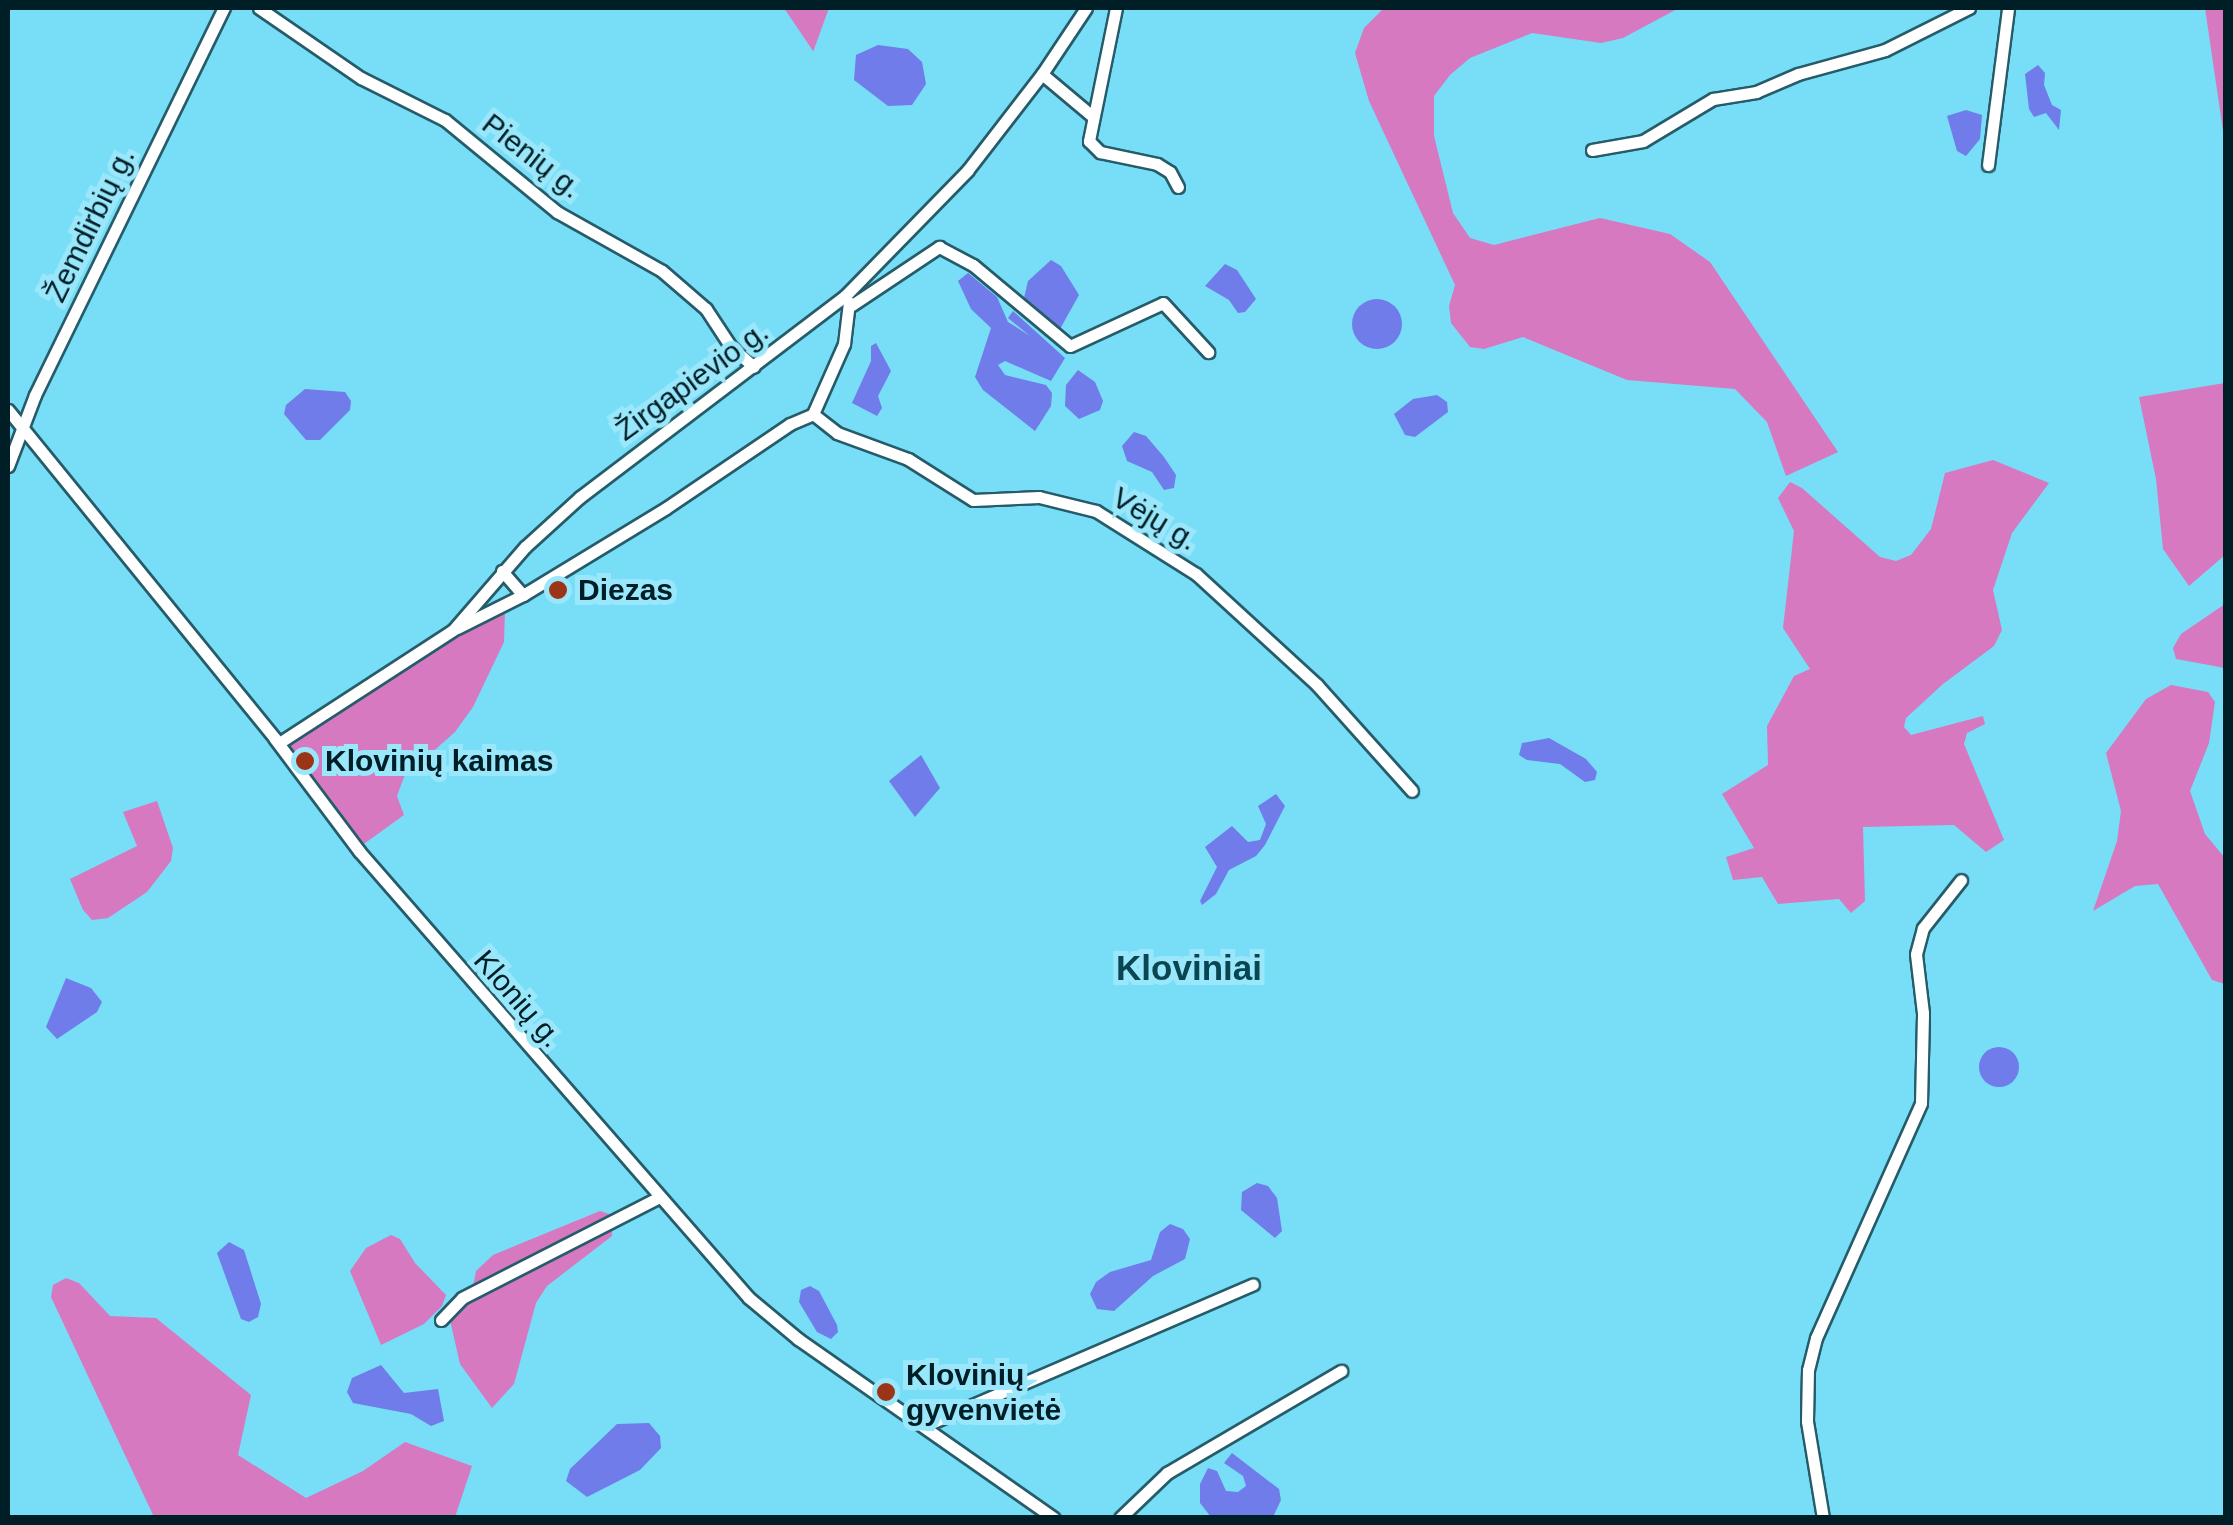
<!DOCTYPE html>
<html>
<head>
<meta charset="utf-8">
<style>
  body { margin:0 }
  #map { position:relative; width:2233px; height:1525px; overflow:hidden; background:#78ddf6; font-family:Helvetica,sans-serif }
  div>[style] { position:absolute }
  .green>* { inset:0; background:#d679c1 }
  .water>* { inset:0; background:#707ce9 }
  .round { border-radius:50% }
  .roads { filter:drop-shadow(2px 0 #265c69) drop-shadow(-2px 0 #265c69) drop-shadow(0 2px #265c69) drop-shadow(0 -2px #265c69) }
  .minor>* { height:11px; margin:-5.5px; padding:0 5.5px; transform-origin:5.5px; border-radius:5.5px; background:#fff }
  .dots>* { width:28px; height:28px; translate:-50% -50%; box-sizing:border-box; border:5px solid #9ae7fb; border-radius:50% }
  span { translate:-50% -50%; white-space:nowrap; text-align:center; line-height:1.15; -webkit-text-stroke:10px #9ae7fb; paint-order:stroke }
  .street-label { font-size:30px; color:#001e25 }
  .poi-label { font-size:30px; color:#001e25; font-weight:700 }
  .left { translate:0 -50%; text-align:left }
  .quarter-label { font-size:35px; color:#094652; font-weight:700 }
  .frame { position:absolute; inset:0; border:10px solid #001e25; pointer-events:none }
</style>
</head>
<body>
<div id="map">
  <div class="green">
    <div style="clip-path:polygon(784px 8px,829px 8px,813px 52px,813px 51px)"></div>
    <div style="clip-path:polygon(1384px 8px,1679px 8px,1623px 38px,1601px 43px,1532px 33px,1470px 58px,1450px 75px,1434px 96px,1434px 136px,1453px 213px,1470px 238px,1494px 245px,1600px 218px,1670px 234px,1710px 262px,1838px 452px,1786px 476px,1767px 422px,1735px 389px,1627px 380px,1523px 337px,1484px 349px,1470px 347px,1451px 323px,1449px 306px,1455px 285px,1369px 101px,1355px 53px,1364px 28px)"></div>
    <div style="clip-path:polygon(2205px 8px,2225px 8px,2225px 137px,2223px 131px)"></div>
    <div style="clip-path:polygon(2225px 383px,2225px 555px,2189px 586px,2163px 549px,2156px 479px,2139px 397px)"></div>
    <div style="clip-path:polygon(1993px 460px,2049px 483px,2012px 533px,1993px 590px,2002px 630px,1994px 646px,1943px 684px,1906px 718px,1904px 727px,1911px 735px,1983px 716px,1985px 724px,1967px 733px,1964px 744px,2004px 840px,1986px 852px,1954px 825px,1863px 827px,1865px 901px,1851px 913px,1839px 899px,1778px 904px,1762px 877px,1733px 880px,1726px 857px,1754px 848px,1722px 794px,1768px 765px,1767px 726px,1794px 676px,1810px 669px,1783px 628px,1794px 531px,1778px 498px,1790px 482px,1802px 488px,1880px 557px,1896px 561px,1911px 555px,1931px 529px,1945px 473px)"></div>
    <div style="clip-path:polygon(2225px 604px,2225px 668px,2176px 659px,2173px 648px,2181px 634px)"></div>
    <div style="clip-path:polygon(505px 610px,504px 642px,473px 707px,455px 732px,404px 777px,397px 796px,404px 815px,361px 846px,290px 747px,297px 737px,432px 649px)"></div>
    <div style="clip-path:polygon(2171px 685px,2208px 692px,2215px 702px,2209px 743px,2190px 791px,2205px 834px,2225px 858px,2225px 984px,2212px 980px,2158px 884px,2135px 886px,2093px 911px,2117px 841px,2121px 811px,2106px 753px,2146px 699px)"></div>
    <div style="clip-path:polygon(157px 801px,173px 848px,171px 861px,147px 892px,108px 918px,92px 920px,83px 910px,70px 879px,137px 846px,123px 812px)"></div>
    <div style="clip-path:polygon(600px 1211px,612px 1215px,612px 1236px,547px 1286px,536px 1303px,514px 1384px,492px 1408px,460px 1364px,450px 1320px,471px 1297px,476px 1271px,493px 1255px)"></div>
    <div style="clip-path:polygon(391px 1235px,400px 1239px,415px 1263px,446px 1295px,442px 1306px,424px 1324px,381px 1345px,350px 1271px,366px 1248px)"></div>
    <div style="clip-path:polygon(66px 1278px,79px 1283px,110px 1316px,156px 1318px,251px 1395px,238px 1455px,306px 1498px,363px 1471px,405px 1442px,472px 1466px,455px 1517px,154px 1517px,51px 1297px,53px 1285px)"></div>
  </div>
  <div class="water">
    <div style="clip-path:polygon(878px 45px,908px 49px,922px 62px,926px 84px,912px 105px,888px 106px,854px 80px,856px 55px)"></div>
    <div style="clip-path:polygon(2038px 65px,2045px 73px,2044px 85px,2052px 105px,2061px 110px,2059px 130px,2046px 113px,2034px 117px,2029px 109px,2025px 74px)"></div>
    <div style="clip-path:polygon(1966px 110px,1982px 115px,1980px 139px,1966px 156px,1957px 151px,1947px 116px)"></div>
    <div style="clip-path:polygon(1051px 260px,1061px 266px,1079px 295px,1060px 329px,1048px 324px,1024px 298px,1028px 281px)"></div>
    <div style="clip-path:polygon(1225px 264px,1237px 270px,1256px 299px,1245px 312px,1238px 313px,1229px 300px,1205px 286px)"></div>
    <div style="clip-path:polygon(968px 273px,997px 297px,1008px 322px,1030px 336px,1008px 318px,1013px 311px,1065px 358px,1051px 381px,1005px 361px,998px 365px,1005px 375px,1046px 385px,1052px 393px,1051px 406px,1035px 431px,983px 390px,975px 377px,991px 328px,971px 309px,958px 281px)"></div>
    <div class="round" style="left:1352px;top:299px;width:50px;height:50px"></div>
    <div style="clip-path:polygon(876px 343px,891px 371px,878px 396px,882px 408px,877px 416px,852px 403px,871px 361px,871px 346px)"></div>
    <div style="clip-path:polygon(1078px 370px,1095px 382px,1103px 401px,1100px 410px,1079px 419px,1065px 406px,1066px 385px)"></div>
    <div style="clip-path:polygon(305px 389px,345px 392px,351px 401px,350px 410px,320px 440px,306px 440px,284px 414px,286px 405px)"></div>
    <div style="clip-path:polygon(1437px 395px,1447px 402px,1448px 412px,1415px 437px,1405px 435px,1394px 414px,1413px 399px)"></div>
    <div style="clip-path:polygon(1134px 432px,1146px 436px,1164px 457px,1176px 475px,1174px 488px,1164px 490px,1152px 472px,1127px 461px,1122px 446px)"></div>
    <div style="clip-path:polygon(1549px 738px,1586px 759px,1597px 772px,1595px 780px,1585px 782px,1560px 764px,1527px 760px,1519px 755px,1522px 743px)"></div>
    <div style="clip-path:polygon(921px 755px,940px 788px,915px 817px,889px 781px)"></div>
    <div style="clip-path:polygon(1276px 794px,1285px 806px,1265px 845px,1256px 856px,1229px 870px,1216px 894px,1202px 905px,1200px 901px,1217px 867px,1205px 847px,1232px 826px,1248px 842px,1260px 840px,1266px 824px,1258px 806px)"></div>
    <div style="clip-path:polygon(66px 978px,91px 988px,102px 1002px,97px 1012px,57px 1039px,46px 1027px)"></div>
    <div class="round" style="left:1979px;top:1047px;width:40px;height:40px"></div>
    <div style="clip-path:polygon(1257px 1183px,1268px 1186px,1277px 1198px,1282px 1231px,1275px 1238px,1241px 1210px,1242px 1192px)"></div>
    <div style="clip-path:polygon(1170px 1224px,1183px 1229px,1190px 1239px,1185px 1259px,1153px 1276px,1114px 1311px,1097px 1309px,1090px 1294px,1096px 1282px,1110px 1272px,1151px 1260px,1160px 1232px)"></div>
    <div style="clip-path:polygon(229px 1242px,244px 1250px,261px 1304px,258px 1317px,249px 1322px,241px 1319px,217px 1253px)"></div>
    <div style="clip-path:polygon(810px 1286px,819px 1291px,837px 1325px,838px 1332px,831px 1339px,817px 1332px,799px 1302px,801px 1290px)"></div>
    <div style="clip-path:polygon(381px 1365px,404px 1393px,438px 1389px,444px 1421px,431px 1426px,411px 1414px,353px 1403px,347px 1392px,352px 1378px)"></div>
    <div style="clip-path:polygon(649px 1423px,660px 1436px,661px 1448px,640px 1470px,587px 1497px,566px 1481px,570px 1469px,617px 1424px)"></div>
    <div style="clip-path:polygon(1232px 1453px,1279px 1489px,1281px 1500px,1273px 1517px,1211px 1517px,1200px 1503px,1200px 1484px,1208px 1468px,1217px 1471px,1226px 1491px,1238px 1492px,1246px 1486px,1243px 1476px,1224px 1463px)"></div>
  </div>
  <div class="roads">
    <div class="minor">
      <div style="left:259px;top:8px;width:124px;rotate:34.5deg"></div>
      <div style="left:361px;top:78px;width:94px;rotate:26.6deg"></div>
      <div style="left:445px;top:120px;width:145px;rotate:39.4deg"></div>
      <div style="left:557px;top:212px;width:120px;rotate:29.3deg"></div>
      <div style="left:662px;top:271px;width:58px;rotate:40.8deg"></div>
      <div style="left:706px;top:309px;width:45px;rotate:56.7deg"></div>
      <div style="left:731px;top:347px;width:30px;rotate:41deg"></div>
      <div style="left:1116px;top:8px;width:136px;rotate:101.5deg"></div>
      <div style="left:1089px;top:141px;width:16px;rotate:45deg"></div>
      <div style="left:1100px;top:152px;width:58px;rotate:11.9deg"></div>
      <div style="left:1157px;top:164px;width:15px;rotate:32deg"></div>
      <div style="left:1170px;top:172px;width:17px;rotate:62deg"></div>
      <div style="left:1042px;top:74px;width:65px;rotate:40deg"></div>
      <div style="left:1592px;top:150px;width:52px;rotate:-10deg"></div>
      <div style="left:1643px;top:141px;width:82px;rotate:-31deg"></div>
      <div style="left:1713px;top:99px;width:44px;rotate:-9.2deg"></div>
      <div style="left:1756px;top:92px;width:46px;rotate:-23.2deg"></div>
      <div style="left:1798px;top:74px;width:90px;rotate:-15.4deg"></div>
      <div style="left:1885px;top:50px;width:94px;rotate:-26.6deg"></div>
      <div style="left:1988px;top:165px;width:158px;rotate:-82.7deg"></div>
      <div style="left:852px;top:305px;width:105px;rotate:-33.7deg"></div>
      <div style="left:939px;top:247px;width:38px;rotate:28deg"></div>
      <div style="left:973px;top:265px;width:126px;rotate:39.9deg"></div>
      <div style="left:1070px;top:346px;width:102px;rotate:-24.8deg"></div>
      <div style="left:1163px;top:303px;width:67px;rotate:47.4deg"></div>
      <div style="left:8px;top:410px;width:424px;rotate:50.9deg"></div>
      <div style="left:275px;top:739px;width:140px;rotate:53.1deg"></div>
      <div style="left:359px;top:851px;width:593px;rotate:48.9deg"></div>
      <div style="left:749px;top:1298px;width:64px;rotate:39.9deg"></div>
      <div style="left:798px;top:1339px;width:312px;rotate:35deg"></div>
      <div style="left:813px;top:414px;width:31px;rotate:38deg"></div>
      <div style="left:837px;top:433px;width:76px;rotate:20.1deg"></div>
      <div style="left:908px;top:459px;width:77px;rotate:32.2deg"></div>
      <div style="left:973px;top:500px;width:66px;rotate:-2.6deg"></div>
      <div style="left:1039px;top:497px;width:59px;rotate:13.8deg"></div>
      <div style="left:1096px;top:511px;width:118px;rotate:32.2deg"></div>
      <div style="left:1196px;top:574px;width:164px;rotate:42.5deg"></div>
      <div style="left:1317px;top:685px;width:142px;rotate:48.1deg"></div>
      <div style="left:813px;top:414px;width:77px;rotate:-66.1deg"></div>
      <div style="left:844px;top:344px;width:42px;rotate:-83.2deg"></div>
      <div style="left:8px;top:466px;width:76px;rotate:-69.2deg"></div>
      <div style="left:35px;top:395px;width:431px;rotate:-64deg"></div>
      <div style="left:502px;top:571px;width:32px;rotate:49deg"></div>
      <div style="left:457px;top:628px;width:74px;rotate:-26.6deg"></div>
      <div style="left:523px;top:595px;width:167px;rotate:-31.3deg"></div>
      <div style="left:666px;top:508px;width:150px;rotate:-34.1deg"></div>
      <div style="left:790px;top:424px;width:25px;rotate:-23deg"></div>
      <div style="left:279px;top:743px;width:207px;rotate:-33deg"></div>
      <div style="left:453px;top:630px;width:110px;rotate:-49.1deg"></div>
      <div style="left:525px;top:547px;width:74px;rotate:-42.3deg"></div>
      <div style="left:580px;top:497px;width:333px;rotate:-37.2deg"></div>
      <div style="left:845px;top:296px;width:175px;rotate:-45.7deg"></div>
      <div style="left:967px;top:171px;width:123px;rotate:-52.3deg"></div>
      <div style="left:1042px;top:74px;width:79px;rotate:-56.3deg"></div>
      <div style="left:441px;top:1320px;width:30px;rotate:-46deg"></div>
      <div style="left:462px;top:1298px;width:221px;rotate:-27.1deg"></div>
      <div style="left:924px;top:1426px;width:358px;rotate:-23.3deg"></div>
      <div style="left:1120px;top:1518px;width:65px;rotate:-43.8deg"></div>
      <div style="left:1167px;top:1473px;width:202px;rotate:-30.4deg"></div>
      <div style="left:1823px;top:1518px;width:98px;rotate:-99.4deg"></div>
      <div style="left:1807px;top:1421px;width:51px;rotate:-88.9deg"></div>
      <div style="left:1808px;top:1370px;width:33px;rotate:-76deg"></div>
      <div style="left:1816px;top:1338px;width:257px;rotate:-65.9deg"></div>
      <div style="left:1921px;top:1103px;width:90px;rotate:-88.7deg"></div>
      <div style="left:1923px;top:1013px;width:59px;rotate:-96.8deg"></div>
      <div style="left:1916px;top:954px;width:27px;rotate:-75deg"></div>
      <div style="left:1923px;top:928px;width:61px;rotate:-51.6deg"></div>
    </div>
  </div>
  <div class="dots">
    <div style="left:558px;top:590px;background:#9c3417"></div>
    <div style="left:305px;top:761px;background:#9c3417"></div>
    <div style="left:886px;top:1392px;background:#9c3417"></div>
  </div>
  <div class="street-label">
    <span style="left:532px;top:156px;rotate:38deg">Pienių g.</span>
    <span style="left:90px;top:225px;rotate:-64deg">Žemdirbių g.</span>
    <span style="left:692px;top:381px;rotate:-36deg">Žirgapievio g.</span>
    <span style="left:1155px;top:519px;rotate:31deg">Vėjų g.</span>
    <span style="left:518px;top:999px;rotate:49deg">Klonių g.</span>
  </div>
  <div class="poi-label">
    <span class="left" style="left:578px;top:590px">Diezas</span>
    <span class="left" style="left:325px;top:761px">Klovinių kaimas</span>
    <span class="left" style="left:906px;top:1392px">Klovinių<br>gyvenvietė</span>
  </div>
  <div class="quarter-label">
    <span style="left:1189px;top:968px">Kloviniai</span>
  </div>
  <div class="frame"></div>
</div>
</body>
</html>
